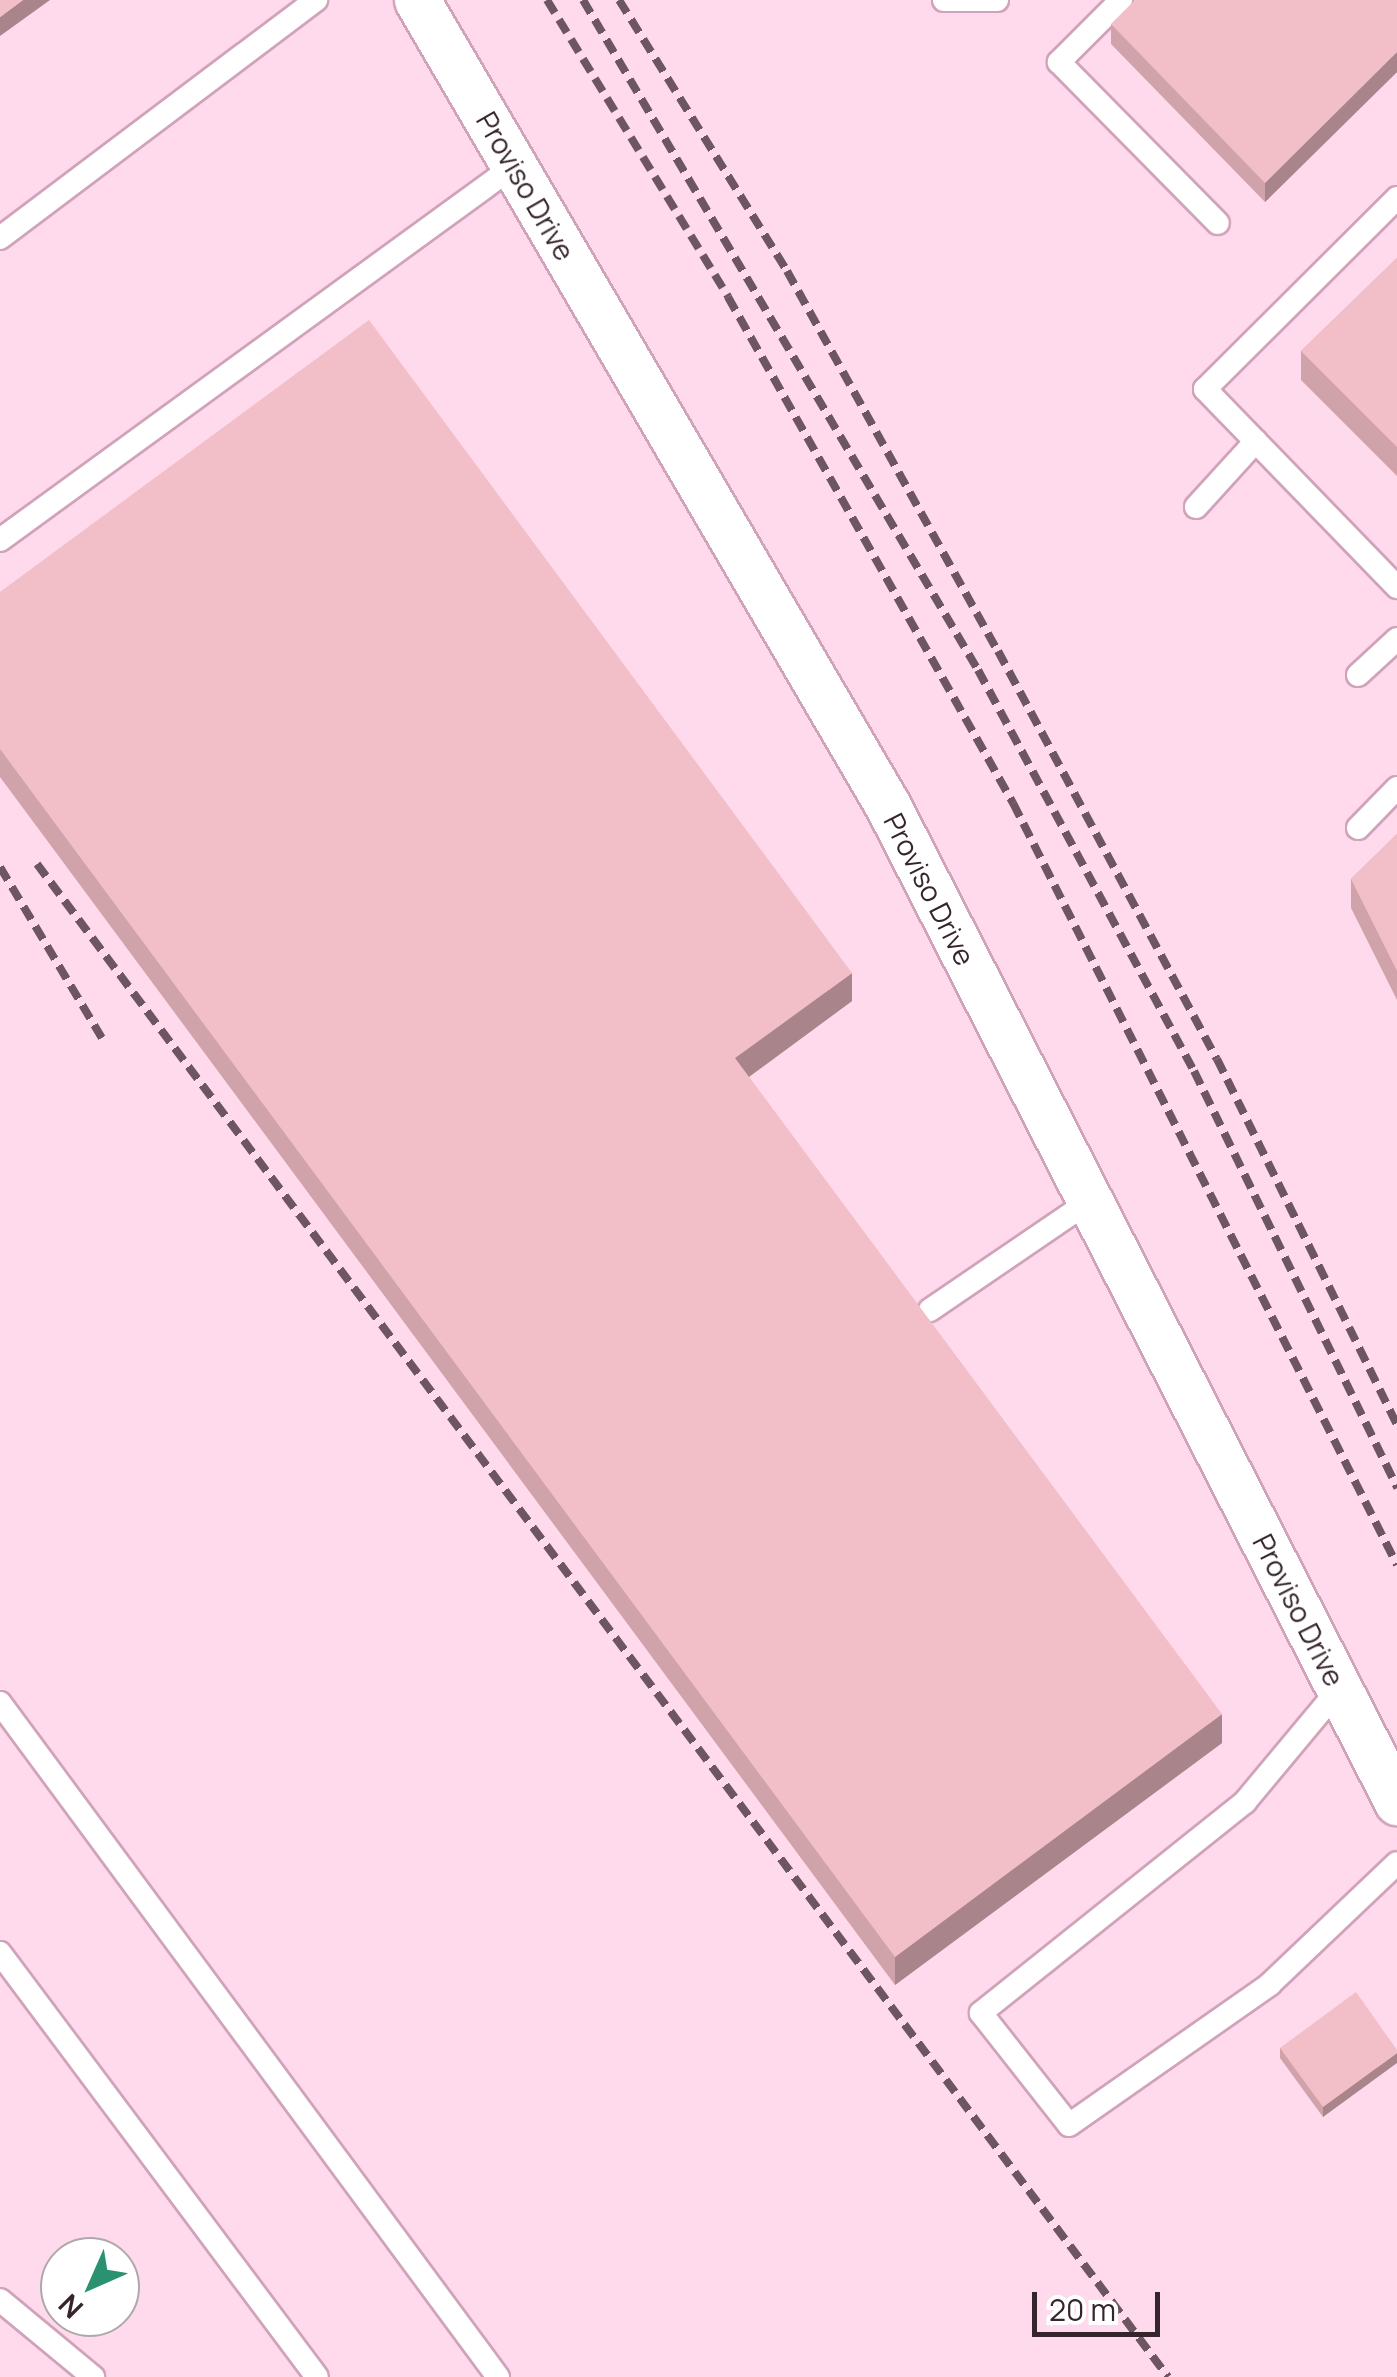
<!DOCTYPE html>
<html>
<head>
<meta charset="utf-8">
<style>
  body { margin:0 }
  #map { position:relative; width:1397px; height:2377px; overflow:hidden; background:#ffd9ec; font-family:Manrope,sans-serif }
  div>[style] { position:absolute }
  .roads { filter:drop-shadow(2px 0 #d0a3ba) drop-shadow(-2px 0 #d0a3ba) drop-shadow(0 2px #d0a3ba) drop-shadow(0 -2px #d0a3ba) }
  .service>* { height:22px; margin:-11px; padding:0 11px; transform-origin:11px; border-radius:11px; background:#fff }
  .minor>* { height:45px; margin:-22.5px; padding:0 22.5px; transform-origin:22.5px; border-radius:22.5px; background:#fff }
  .rail>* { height:8px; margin-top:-4px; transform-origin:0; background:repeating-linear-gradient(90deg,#6d5561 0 15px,transparent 0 23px) }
  .wall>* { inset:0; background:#d0a3ab }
  .shaded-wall>* { inset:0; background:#a9858b }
  .building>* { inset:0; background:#f2bec7 }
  span { translate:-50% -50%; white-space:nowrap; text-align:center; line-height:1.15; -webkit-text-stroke:8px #fff; paint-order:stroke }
  .street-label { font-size:28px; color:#37252e }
  .north { position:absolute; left:40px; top:2237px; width:100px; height:100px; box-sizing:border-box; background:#fff; border:2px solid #afa8ab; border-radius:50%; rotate:225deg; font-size:28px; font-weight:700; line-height:40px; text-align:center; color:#37252e }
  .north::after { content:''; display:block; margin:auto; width:35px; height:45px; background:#2a9270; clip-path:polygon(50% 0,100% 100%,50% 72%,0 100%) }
  .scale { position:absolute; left:1032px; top:2292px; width:128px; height:45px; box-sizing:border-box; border:5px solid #37252e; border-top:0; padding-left:12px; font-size:30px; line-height:35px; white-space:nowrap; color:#37252e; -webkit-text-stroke:8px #fff; paint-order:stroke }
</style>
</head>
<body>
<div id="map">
  <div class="roads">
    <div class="service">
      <div style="left:944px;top:0;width:53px"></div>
      <div style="left:1121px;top:0;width:88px;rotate:135deg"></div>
      <div style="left:1059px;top:62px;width:226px;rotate:45.4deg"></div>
      <div style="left:1397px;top:198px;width:271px;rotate:135.1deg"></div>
      <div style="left:1205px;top:389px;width:276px;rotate:45.9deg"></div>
      <div style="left:0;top:238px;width:396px;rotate:-37deg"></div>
      <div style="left:1196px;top:507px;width:89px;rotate:-47.7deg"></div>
      <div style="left:0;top:540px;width:636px;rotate:-36.04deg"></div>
      <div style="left:1358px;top:675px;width:53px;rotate:-42.7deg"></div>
      <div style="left:1358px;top:828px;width:56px;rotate:-45.7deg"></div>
      <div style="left:930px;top:1310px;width:194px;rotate:-34.3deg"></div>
      <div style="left:1339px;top:1689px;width:147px;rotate:129.8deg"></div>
      <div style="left:1245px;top:1802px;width:338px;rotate:141.4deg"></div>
      <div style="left:981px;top:2013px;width:142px;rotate:51.8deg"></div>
      <div style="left:1069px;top:2125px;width:246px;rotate:-35deg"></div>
      <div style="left:1270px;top:1984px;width:175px;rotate:-43.6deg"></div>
      <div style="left:0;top:1703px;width:838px;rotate:53.54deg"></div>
      <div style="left:0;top:1953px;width:529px;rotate:53.22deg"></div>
      <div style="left:0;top:2300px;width:121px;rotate:39.6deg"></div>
    </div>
    <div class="minor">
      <div style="left:417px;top:0;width:934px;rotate:59.7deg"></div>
      <div style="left:888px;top:806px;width:1119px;rotate:62.93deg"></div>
    </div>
  </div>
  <div class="rail">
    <div style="left:547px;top:0;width:348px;rotate:58.6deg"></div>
    <div style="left:728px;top:297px;width:581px;rotate:60.61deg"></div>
    <div style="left:1013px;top:803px;width:853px;rotate:63.25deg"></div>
    <div style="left:583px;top:0;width:778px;rotate:59.48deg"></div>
    <div style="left:978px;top:670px;width:455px;rotate:61.7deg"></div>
    <div style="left:1194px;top:1071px;width:464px;rotate:64deg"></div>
    <div style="left:619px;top:0;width:319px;rotate:58.2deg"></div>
    <div style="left:787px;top:271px;width:435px;rotate:61deg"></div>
    <div style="left:998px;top:651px;width:463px;rotate:61.8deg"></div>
    <div style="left:1217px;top:1059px;width:408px;rotate:63.8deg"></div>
    <div style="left:37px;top:864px;width:1889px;rotate:53.22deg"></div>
    <div style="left:0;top:867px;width:199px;rotate:59.2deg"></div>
  </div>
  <div class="wall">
    <div style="clip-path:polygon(1397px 0,1397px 72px,1265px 202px,1111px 44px,1111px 24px)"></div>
    <div style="clip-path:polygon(1397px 258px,1397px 476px,1301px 380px,1301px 351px)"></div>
    <div style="clip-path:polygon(0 592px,852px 1001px,749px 1077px,1222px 1743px,895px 1985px,0 777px)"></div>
    <div style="clip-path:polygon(1397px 834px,1397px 1000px,1351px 908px,1351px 879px)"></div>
    <div style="clip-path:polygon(1280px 2048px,1397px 2050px,1323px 2117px,1280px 2058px)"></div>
  </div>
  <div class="shaded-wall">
    <div style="clip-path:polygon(23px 0,50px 0,0 36px,0 17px)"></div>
    <div style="clip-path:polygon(1397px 52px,1397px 72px,1265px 202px,1265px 183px)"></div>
    <div style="clip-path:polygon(852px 973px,852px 1001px,735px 1087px,735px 1058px)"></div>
    <div style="clip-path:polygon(1222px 1714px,1222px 1743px,895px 1985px,895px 1957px)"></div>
    <div style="clip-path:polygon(1397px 2053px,1397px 2063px,1323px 2117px,1323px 2107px)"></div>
  </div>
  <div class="building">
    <div style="clip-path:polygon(0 0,23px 0,0 17px)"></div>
    <div style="clip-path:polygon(1135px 0,1397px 0,1397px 52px,1265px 183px,1111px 24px)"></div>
    <div style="clip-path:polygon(1397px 258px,1397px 447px,1301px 351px)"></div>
    <div style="clip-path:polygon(369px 320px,852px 973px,735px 1058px,1222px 1714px,895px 1957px,0 749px,0 592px)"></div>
    <div style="clip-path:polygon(1397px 834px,1397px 971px,1351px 879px)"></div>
    <div style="clip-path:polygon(1356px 1992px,1397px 2050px,1397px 2053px,1323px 2107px,1280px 2048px)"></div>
  </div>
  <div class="street-label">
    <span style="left:526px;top:186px;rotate:60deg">Proviso Drive</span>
    <span style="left:930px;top:889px;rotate:63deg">Proviso Drive</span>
    <span style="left:1299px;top:1610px;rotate:63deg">Proviso Drive</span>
  </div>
  <div class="north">N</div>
  <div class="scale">20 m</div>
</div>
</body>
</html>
